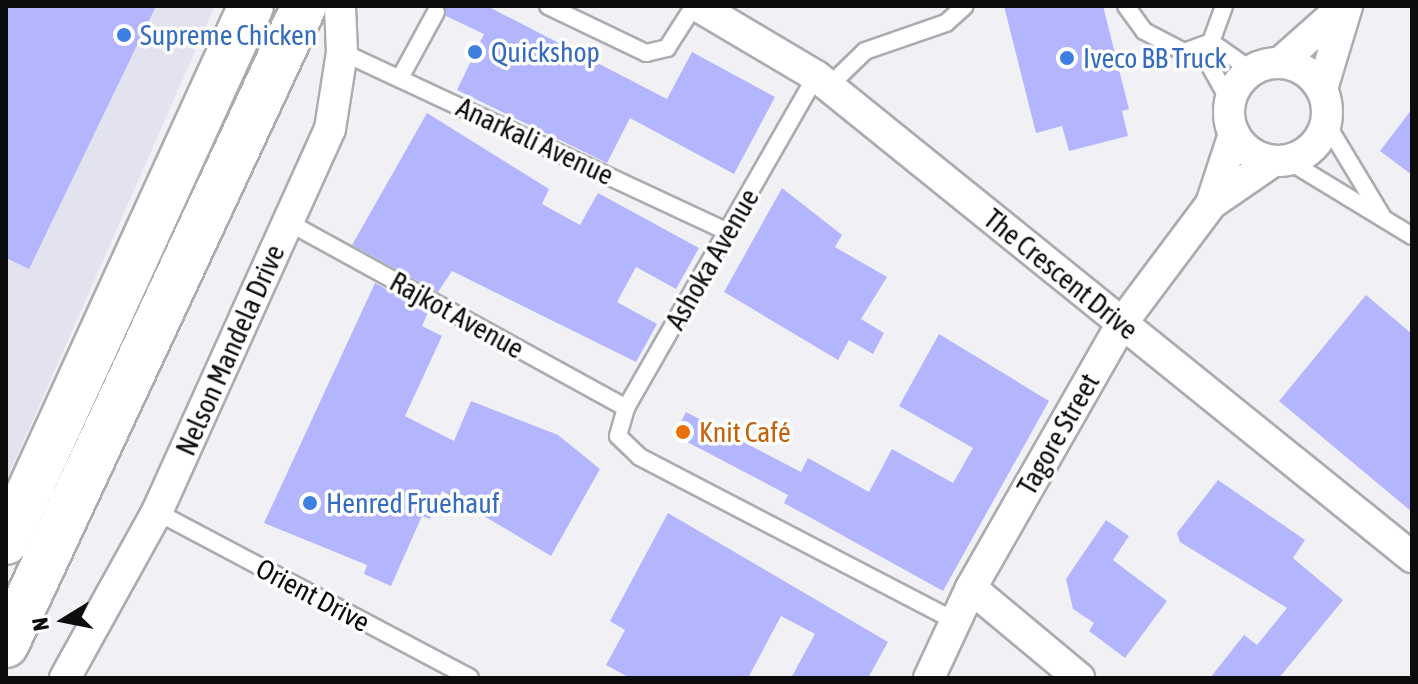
<!DOCTYPE html>
<html>
<head>
<meta charset="utf-8">
<style>
  body { margin:0 }
  #map { position:relative; width:1418px; height:684px; overflow:hidden; background:#f1f1f5; font-family:"Asap Condensed",sans-serif }
  div>[style] { position:absolute }
  .built>* { inset:0; background:#e3e3ef }
  .building>* { inset:0; background:#b4b5ff }
  .roads { filter:drop-shadow(2px 0 #abacb0) drop-shadow(-2px 0 #abacb0) drop-shadow(0 2px #abacb0) drop-shadow(0 -2px #abacb0) }
  .lane>* { height:16px; margin:-8px; padding:0 8px; transform-origin:8px; border-radius:8px; background:#fff }
  .street>* { height:30px; margin:-15px; padding:0 15px; transform-origin:15px; border-radius:15px; background:#fff }
  .street>.ring { margin:-15px; padding:0; box-sizing:content-box; background:none; border:30px solid #fff; border-radius:50% }
  .secondary>* { height:44px; margin:-22px; padding:0 22px; transform-origin:22px; border-radius:22px; background:#fff }
  .dots>* { width:22px; height:22px; translate:-50% -50%; box-sizing:border-box; border:4px solid #fff; border-radius:50% }
  span { translate:-50% -50%; white-space:nowrap; text-align:center; line-height:1.15; -webkit-text-stroke:7px #fff; paint-order:stroke }
  .shop-label { font-size:28px; color:#366cbe }
  .left { translate:0 -50%; text-align:left }
  .street-label { font-size:28px; color:#0c0c0d }
  .food-label { font-size:28px; color:#c56008 }
  .frame { position:absolute; inset:0; border:8px solid #0c0c0d; pointer-events:none }
  .north { position:absolute; left:24px; top:580px; width:80px; height:80px; -webkit-text-stroke:6px #fff; paint-order:stroke; rotate:260deg; font-size:22px; font-weight:700; line-height:32px; text-align:center; color:#0c0c0d }
  .north::after { content:''; display:block; margin:auto; width:28px; height:36px; background:#0c0c0d; clip-path:polygon(50% 0,100% 100%,50% 72%,0 100%) }
</style>
</head>
<body>
<div id="map">
  <div class="built">
    <div style="clip-path:polygon(6px 6px,215px 6px,6px 481px)"></div>
  </div>
  <div class="building">
    <div style="clip-path:polygon(6px 6px,156px 6px,29px 269px,6px 258px)"></div>
    <div style="clip-path:polygon(445px 6px,487px 6px,667px 99px,692px 52px,775px 97px,734px 174px,630px 118px,607px 163px,457px 90px,484px 34px,446px 16px)"></div>
    <div style="clip-path:polygon(1004px 6px,1103px 6px,1129px 109px,1122px 111px,1128px 136px,1069px 151px,1062px 126px,1036px 133px)"></div>
    <div style="clip-path:polygon(1412px 109px,1412px 175px,1380px 151px)"></div>
    <div style="clip-path:polygon(427px 113px,549px 189px,542px 204px,580px 225px,598px 193px,699px 248px,676px 289px,636px 267px,617px 302px,657px 324px,636px 362px,452px 271px,438px 292px,352px 245px)"></div>
    <div style="clip-path:polygon(782px 188px,842px 235px,835px 247px,887px 277px,861px 319px,884px 333px,873px 354px,849px 340px,838px 360px,724px 292px)"></div>
    <div style="clip-path:polygon(375px 283px,428px 312px,422px 326px,442px 336px,405px 416px,454px 441px,471px 401px,558px 435px,600px 469px,551px 556px,442px 491px,430px 519px,422px 516px,391px 586px,364px 574px,367px 565px,264px 523px)"></div>
    <div style="clip-path:polygon(1366px 295px,1412px 334px,1412px 512px,1279px 401px)"></div>
    <div style="clip-path:polygon(939px 334px,1049px 401px,943px 591px,784px 503px,788px 495px,674px 435px,686px 412px,801px 472px,808px 458px,869px 492px,892px 449px,953px 483px,973px 448px,899px 406px)"></div>
    <div style="clip-path:polygon(1218px 480px,1305px 540px,1293px 558px,1343px 600px,1279px 678px,1210px 678px,1244px 635px,1257px 645px,1287px 608px,1180px 542px,1177px 533px)"></div>
    <div style="clip-path:polygon(668px 513px,888px 642px,868px 678px,791px 678px,815px 634px,781px 616px,748px 678px,630px 678px,606px 665px,625px 630px,610px 621px)"></div>
    <div style="clip-path:polygon(1106px 520px,1129px 536px,1113px 560px,1167px 601px,1125px 658px,1089px 631px,1094px 623px,1073px 609px,1066px 579px)"></div>
  </div>
  <div class="roads">
    <div class="lane">
      <div style="left:548px;top:6px;width:109px;rotate:25.6deg"></div>
      <div style="left:646px;top:53px;width:22px;rotate:-13deg"></div>
      <div style="left:667px;top:48px;width:50px;rotate:-57.3deg"></div>
      <div style="left:1126px;top:6px;width:31px;rotate:54deg"></div>
      <div style="left:1144px;top:31px;width:45px;rotate:27.7deg"></div>
      <div style="left:1184px;top:52px;width:29px;rotate:-20deg"></div>
      <div style="left:1211px;top:42px;width:38px;rotate:-70deg"></div>
      <div style="left:1211px;top:42px;width:49px;rotate:35deg"></div>
      <div style="left:1200px;top:48px;width:62px;rotate:60.9deg"></div>
      <div style="left:342px;top:52px;width:426px;rotate:25deg"></div>
      <div style="left:816px;top:76px;width:383px;rotate:119.8deg"></div>
      <div style="left:626px;top:408px;width:29px;rotate:106deg"></div>
      <div style="left:618px;top:436px;width:30px;rotate:44deg"></div>
      <div style="left:640px;top:457px;width:355px;rotate:27.5deg"></div>
      <div style="left:400px;top:78px;width:75px;rotate:-61.4deg"></div>
      <div style="left:829px;top:86px;width:50px;rotate:-44.2deg"></div>
      <div style="left:865px;top:51px;width:86px;rotate:-19.1deg"></div>
      <div style="left:946px;top:23px;width:25px;rotate:-42deg"></div>
      <div style="left:1326px;top:123px;width:109px;rotate:58.9deg"></div>
      <div style="left:1287px;top:160px;width:146px;rotate:31.3deg"></div>
      <div style="left:288px;top:222px;width:386px;rotate:28.8deg"></div>
      <div style="left:157px;top:512px;width:354px;rotate:27.9deg"></div>
    </div>
    <div class="street">
      <div style="left:698px;top:6px;width:137px;rotate:30.7deg"></div>
      <div style="left:816px;top:76px;width:766px;rotate:38.91deg"></div>
      <div style="left:1281px;top:62px;width:84px;rotate:-41.6deg"></div>
      <div class="ring" style="left:1229px;top:63px;width:68px;height:68px"></div>
      <div style="left:1322px;top:89px;width:87px;rotate:-73.2deg"></div>
      <div style="left:1211px;top:204px;width:74px;rotate:-71.8deg"></div>
      <div style="left:971px;top:588px;width:141px;rotate:39.8deg"></div>
      <div style="left:65px;top:678px;width:190px;rotate:-61deg"></div>
      <div style="left:157px;top:512px;width:420px;rotate:-65.7deg"></div>
      <div style="left:330px;top:129px;width:78px;rotate:-81.1deg"></div>
      <div style="left:342px;top:52px;width:46px;rotate:-92.5deg"></div>
      <div style="left:929px;top:678px;width:99px;rotate:-65deg"></div>
      <div style="left:971px;top:588px;width:305px;rotate:-60.3deg"></div>
      <div style="left:1122px;top:323px;width:149px;rotate:-53.2deg"></div>
      <div style="left:1211px;top:204px;width:75px;rotate:-34.7deg"></div>
    </div>
    <div class="secondary">
      <div style="left:6px;top:542px;width:589px;rotate:-65.44deg"></div>
      <div style="left:6px;top:645px;width:705px;rotate:-65deg"></div>
    </div>
  </div>
  <div class="dots">
    <div style="left:124px;top:35px;background:#3f7fe0"></div>
    <div style="left:475px;top:52px;background:#3f7fe0"></div>
    <div style="left:1067px;top:58px;background:#3f7fe0"></div>
    <div style="left:683px;top:432px;background:#e8710a"></div>
    <div style="left:310px;top:503px;background:#3f7fe0"></div>
  </div>
  <div class="shop-label">
    <span class="left" style="left:140px;top:35px">Supreme Chicken</span>
    <span class="left" style="left:491px;top:52px">Quickshop</span>
    <span class="left" style="left:1083px;top:58px">Iveco BB Truck</span>
    <span class="left" style="left:326px;top:503px">Henred Fruehauf</span>
  </div>
  <div class="street-label">
    <span style="left:535px;top:141px;rotate:25deg">Anarkali Avenue</span>
    <span style="left:712px;top:259px;rotate:-60deg">Ashoka Avenue</span>
    <span style="left:1061px;top:274px;rotate:39deg">The Crescent Drive</span>
    <span style="left:457px;top:315px;rotate:29deg">Rajkot Avenue</span>
    <span style="left:230px;top:350px;rotate:-66deg">Nelson Mandela Drive</span>
    <span style="left:1058px;top:434px;rotate:-60deg">Tagore Street</span>
    <span style="left:313px;top:595px;rotate:28deg">Orient Drive</span>
  </div>
  <div class="food-label">
    <span class="left" style="left:699px;top:432px">Knit Café</span>
  </div>
  <div class="frame"></div>
  <div class="north">N</div>
</div>
</body>
</html>
